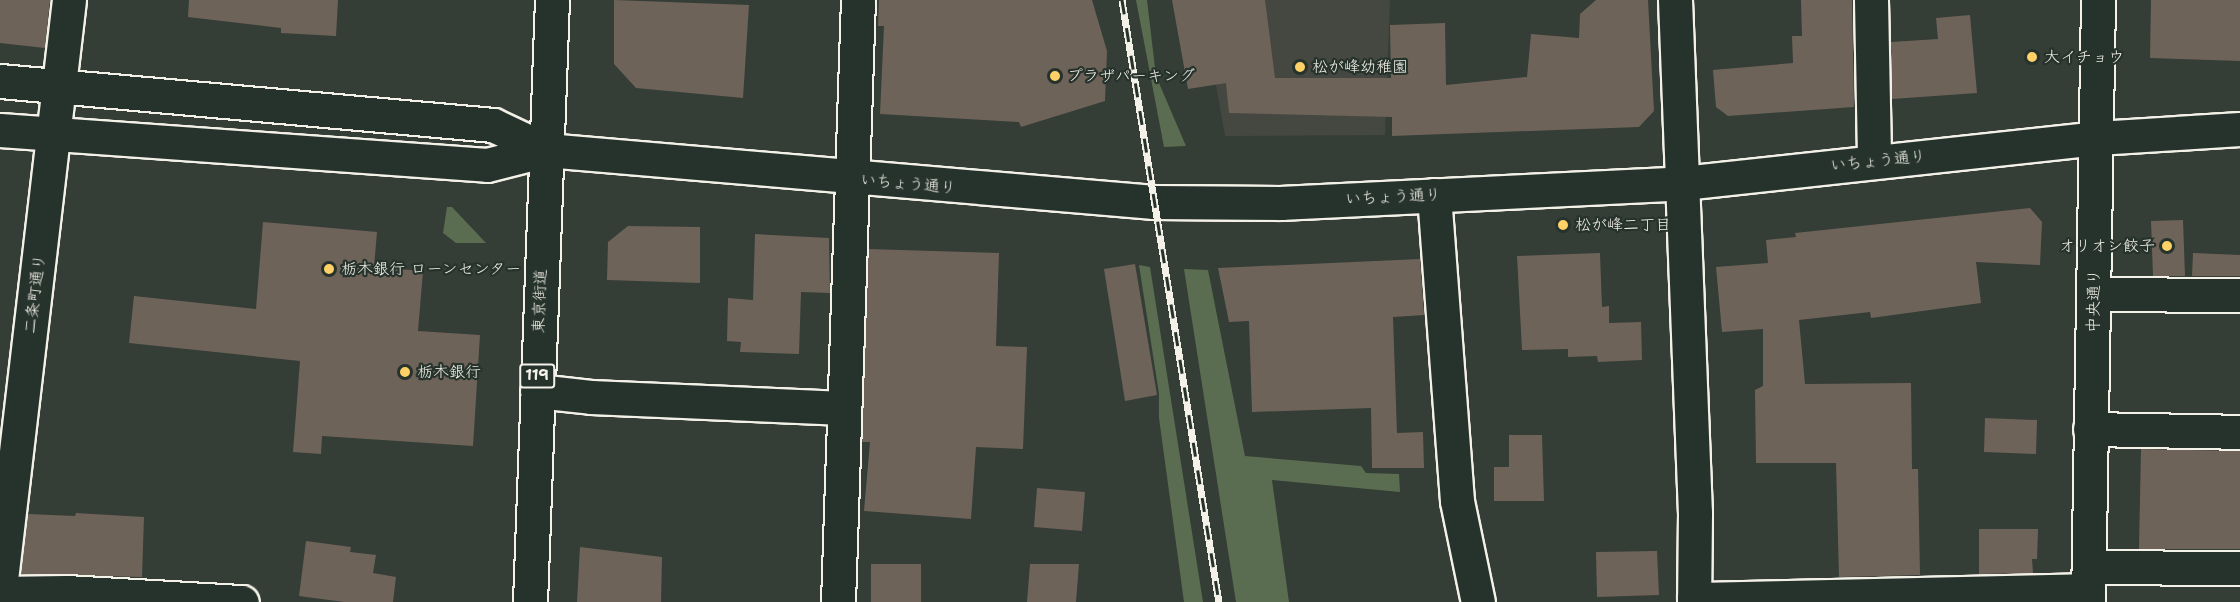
<!DOCTYPE html>
<html>
<head>
<meta charset="utf-8">
<style>
  body { margin:0 }
  #map { position:relative; width:2240px; height:602px; overflow:hidden; background:#343d36; font-family:"Shantell Sans","Klee One",sans-serif }
  div>[style] { position:absolute }
  .built>* { inset:0; background:#454840 }
  .green>* { inset:0; background:#5a6d50 }
  .building>* { inset:0; background:#6e6359 }
  .roads { filter:drop-shadow(2px 0 #f4f1e8) drop-shadow(-2px 0 #f4f1e8) drop-shadow(0 2px #f4f1e8) drop-shadow(0 -2px #f4f1e8) }
  .minor>* { height:33px; margin:-16.5px; padding:0 16.5px; transform-origin:16.5px; border-radius:16.5px; background:#26332d }
  .highway>* { height:33px; margin:-16.5px; padding:0 16.5px; transform-origin:16.5px; border-radius:16.5px; background:#26332d }
  .rail>* { height:7px; margin-top:-3.5px; transform-origin:0; background:repeating-linear-gradient(90deg,#26332d 0 14px,#f4f1e8 0 28px); box-sizing:border-box; border-block:2px solid #f4f1e8 }
  .dots>* { width:16px; height:16px; translate:-50% -50%; box-sizing:border-box; border:3px solid #26332d; border-radius:50% }
  span { translate:-50% -50%; white-space:nowrap; text-align:center; line-height:1.15; -webkit-text-stroke:4.5px #26332d; paint-order:stroke }
  .shield-label span { padding:2px 4px; background:#26332d; border:2px solid; border-radius:4px; -webkit-text-stroke-width:0 }
  .shield-label { font-size:15px; color:#f4f1e8; font-weight:700 }
  .poi-label { font-size:16px; color:#f4f1e8 }
  .left { translate:0 -50%; text-align:left }
  .right { translate:-100% -50%; text-align:right }
  .street-label { font-size:16px; color:#f4f1e8 }
</style>
</head>
<body>
<div id="map">
  <div class="built">
    <div style="clip-path:polygon(1201px 0,1390px 0,1385px 135px,1225px 136px)"></div>
  </div>
  <div class="green">
    <div style="clip-path:polygon(1136px 0,1147px 0,1156px 76px,1186px 146px,1164px 147px)"></div>
    <div style="clip-path:polygon(447px 207px,452px 207px,486px 243px,456px 243px,443px 233px)"></div>
    <div style="clip-path:polygon(1139px 265px,1150px 267px,1203px 602px,1184px 602px,1159px 418px,1159px 394px)"></div>
    <div style="clip-path:polygon(1184px 269px,1208px 270px,1245px 456px,1361px 466px,1366px 473px,1399px 474px,1400px 492px,1272px 480px,1289px 602px,1236px 602px)"></div>
  </div>
  <div class="building">
    <div style="clip-path:polygon(0 0,50px 0,45px 48px,0 43px)"></div>
    <div style="clip-path:polygon(189px 0,338px 0,336px 36px,281px 33px,281px 28px,188px 17px)"></div>
    <div style="clip-path:polygon(614px 0,749px 5px,743px 98px,636px 88px,614px 64px)"></div>
    <div style="clip-path:polygon(879px 0,1092px 0,1107px 51px,1105px 101px,1021px 127px,1019px 122px,880px 114px,884px 26px,878px 26px)"></div>
    <div style="clip-path:polygon(1172px 0,1265px 0,1275px 78px,1391px 78px,1390px 25px,1445px 23px,1446px 85px,1527px 77px,1531px 34px,1579px 38px,1580px 14px,1596px 0,1648px 0,1654px 111px,1639px 127px,1392px 136px,1392px 117px,1229px 113px,1226px 83px,1188px 89px)"></div>
    <div style="clip-path:polygon(1801px 0,1852px 0,1854px 107px,1728px 116px,1716px 107px,1713px 70px,1793px 63px,1792px 36px,1802px 36px)"></div>
    <div style="clip-path:polygon(2151px 0,2240px 0,2240px 61px,2150px 58px)"></div>
    <div style="clip-path:polygon(1970px 15px,1977px 93px,1892px 99px,1891px 42px,1938px 39px,1936px 18px)"></div>
    <div style="clip-path:polygon(2030px 208px,2042px 222px,2040px 265px,1976px 262px,1981px 303px,1871px 318px,1870px 312px,1799px 320px,1805px 384px,1911px 383px,1912px 469px,1918px 469px,1920px 575px,1839px 577px,1836px 463px,1756px 463px,1755px 390px,1763px 386px,1763px 329px,1722px 332px,1716px 267px,1768px 263px,1766px 240px,1796px 237px,1795px 233px)"></div>
    <div style="clip-path:polygon(2183px 220px,2185px 276px,2153px 276px,2151px 221px)"></div>
    <div style="clip-path:polygon(263px 222px,377px 232px,374px 267px,423px 271px,418px 331px,480px 335px,473px 446px,322px 436px,321px 454px,293px 452px,300px 361px,129px 343px,134px 296px,256px 309px)"></div>
    <div style="clip-path:polygon(628px 226px,700px 227px,700px 283px,607px 280px,608px 242px)"></div>
    <div style="clip-path:polygon(755px 234px,829px 238px,830px 293px,801px 292px,799px 354px,740px 352px,741px 342px,727px 341px,728px 298px,753px 300px)"></div>
    <div style="clip-path:polygon(868px 249px,999px 253px,996px 346px,1027px 347px,1023px 449px,976px 447px,971px 519px,864px 511px,870px 442px,862px 442px)"></div>
    <div style="clip-path:polygon(1600px 253px,1602px 307px,1609px 306px,1609px 323px,1641px 322px,1642px 360px,1598px 362px,1597px 356px,1568px 357px,1568px 349px,1522px 350px,1517px 256px)"></div>
    <div style="clip-path:polygon(2193px 253px,2240px 255px,2240px 276px,2192px 276px)"></div>
    <div style="clip-path:polygon(1420px 259px,1424px 315px,1393px 317px,1397px 433px,1423px 432px,1424px 468px,1372px 468px,1371px 408px,1252px 412px,1249px 321px,1229px 322px,1218px 268px)"></div>
    <div style="clip-path:polygon(1135px 264px,1157px 395px,1125px 401px,1104px 269px)"></div>
    <div style="clip-path:polygon(1985px 418px,2037px 420px,2036px 454px,1984px 452px)"></div>
    <div style="clip-path:polygon(1509px 435px,1542px 435px,1544px 501px,1494px 501px,1494px 467px,1509px 467px)"></div>
    <div style="clip-path:polygon(2141px 449px,2240px 451px,2240px 549px,2139px 549px)"></div>
    <div style="clip-path:polygon(1037px 488px,1085px 492px,1082px 531px,1034px 527px)"></div>
    <div style="clip-path:polygon(76px 513px,144px 517px,142px 577px,21px 574px,28px 514px,75px 516px)"></div>
    <div style="clip-path:polygon(1979px 529px,2038px 529px,2037px 559px,2032px 559px,2033px 573px,1979px 574px)"></div>
    <div style="clip-path:polygon(306px 541px,351px 547px,350px 552px,376px 555px,373px 573px,396px 577px,393px 602px,344px 602px,299px 596px)"></div>
    <div style="clip-path:polygon(580px 547px,662px 557px,661px 602px,577px 602px)"></div>
    <div style="clip-path:polygon(1657px 551px,1659px 595px,1597px 597px,1596px 552px)"></div>
    <div style="clip-path:polygon(871px 564px,921px 564px,921px 602px,871px 602px)"></div>
    <div style="clip-path:polygon(1030px 564px,1079px 564px,1076px 602px,1027px 602px)"></div>
  </div>
  <div class="roads">
    <div class="minor">
      <div style="left:1675px;top:0;width:513px;rotate:87.77deg"></div>
      <div style="left:1695px;top:513px;width:89px;rotate:90.6deg"></div>
      <div style="left:1871px;top:0;width:161px;rotate:88.9deg"></div>
      <div style="left:0;top:81px;width:495px;rotate:5.1deg"></div>
      <div style="left:493px;top:125px;width:59px;rotate:25.3deg"></div>
      <div style="left:546px;top:150px;width:610px;rotate:4.89deg"></div>
      <div style="left:1154px;top:202px;width:127px;rotate:0.5deg"></div>
      <div style="left:1281px;top:203px;width:402px;rotate:-2.8deg"></div>
      <div style="left:1683px;top:183px;width:416px;rotate:-6.2deg"></div>
      <div style="left:2097px;top:138px;width:143px;rotate:-3.6deg"></div>
      <div style="left:0;top:130px;width:488px;rotate:4.1deg"></div>
      <div style="left:487px;top:165px;width:61px;rotate:-14.3deg"></div>
      <div style="left:1434px;top:195px;width:307px;rotate:85.7deg"></div>
      <div style="left:1457px;top:501px;width:103px;rotate:78.3deg"></div>
      <div style="left:2094px;top:294px;width:146px;rotate:0.4deg"></div>
      <div style="left:537px;top:391px;width:54px;rotate:6.3deg"></div>
      <div style="left:591px;top:397px;width:253px;rotate:2.5deg"></div>
      <div style="left:2090px;top:429px;width:150px;rotate:1.1deg"></div>
      <div style="left:2089px;top:567px;width:151px;rotate:0.4deg"></div>
      <div style="left:0;top:588px;width:592px;rotate:-83.31deg"></div>
      <div style="left:0;top:593px;width:66px;rotate:-0.9deg"></div>
      <div style="left:66px;top:592px;width:176px;rotate:3.3deg"></div>
      <div style="left:1694px;top:599px;width:394px;rotate:-1.3deg"></div>
      <div style="left:838px;top:602px;width:602px;rotate:-88.1deg"></div>
      <div style="left:2088px;top:602px;width:602px;rotate:-89.05deg"></div>
    </div>
    <div class="highway">
      <div style="left:530px;top:602px;width:602px;rotate:-87.91deg"></div>
    </div>
  </div>
  <div class="rail">
    <div style="left:1122px;top:0;width:610px;rotate:80.85deg"></div>
  </div>
  <div class="dots">
    <div style="left:2032px;top:57px;background:#ffd166"></div>
    <div style="left:1300px;top:67px;background:#ffd166"></div>
    <div style="left:1055px;top:76px;background:#ffd166"></div>
    <div style="left:1563px;top:225px;background:#ffd166"></div>
    <div style="left:2167px;top:246px;background:#ffd166"></div>
    <div style="left:329px;top:269px;background:#ffd166"></div>
    <div style="left:405px;top:372px;background:#ffd166"></div>
  </div>
  <div class="shield-label">
    <span style="left:537px;top:376px">119</span>
  </div>
  <div class="poi-label">
    <span class="left" style="left:2044px;top:57px">大イチョウ</span>
    <span class="left" style="left:1312px;top:67px">松が峰幼稚園</span>
    <span class="left" style="left:1067px;top:76px">プラザパーキング</span>
    <span class="left" style="left:1575px;top:225px">松が峰二丁目</span>
    <span class="right" style="left:2155px;top:246px">オリオン餃子</span>
    <span class="left" style="left:341px;top:269px">栃木銀行 ローンセンター</span>
    <span class="left" style="left:417px;top:372px">栃木銀行</span>
  </div>
  <div class="street-label">
    <span style="left:1878px;top:161px;rotate:-6deg">いちょう通り</span>
    <span style="left:908px;top:184px;rotate:5deg">いちょう通り</span>
    <span style="left:1393px;top:197px;rotate:-3deg">いちょう通り</span>
    <span style="left:35px;top:294px;rotate:-83deg">二条町通り</span>
    <span style="left:540px;top:301px;rotate:-88deg">東京街道</span>
    <span style="left:2094px;top:301px;rotate:-89deg">中央通り</span>
  </div>
</div>
</body>
</html>
